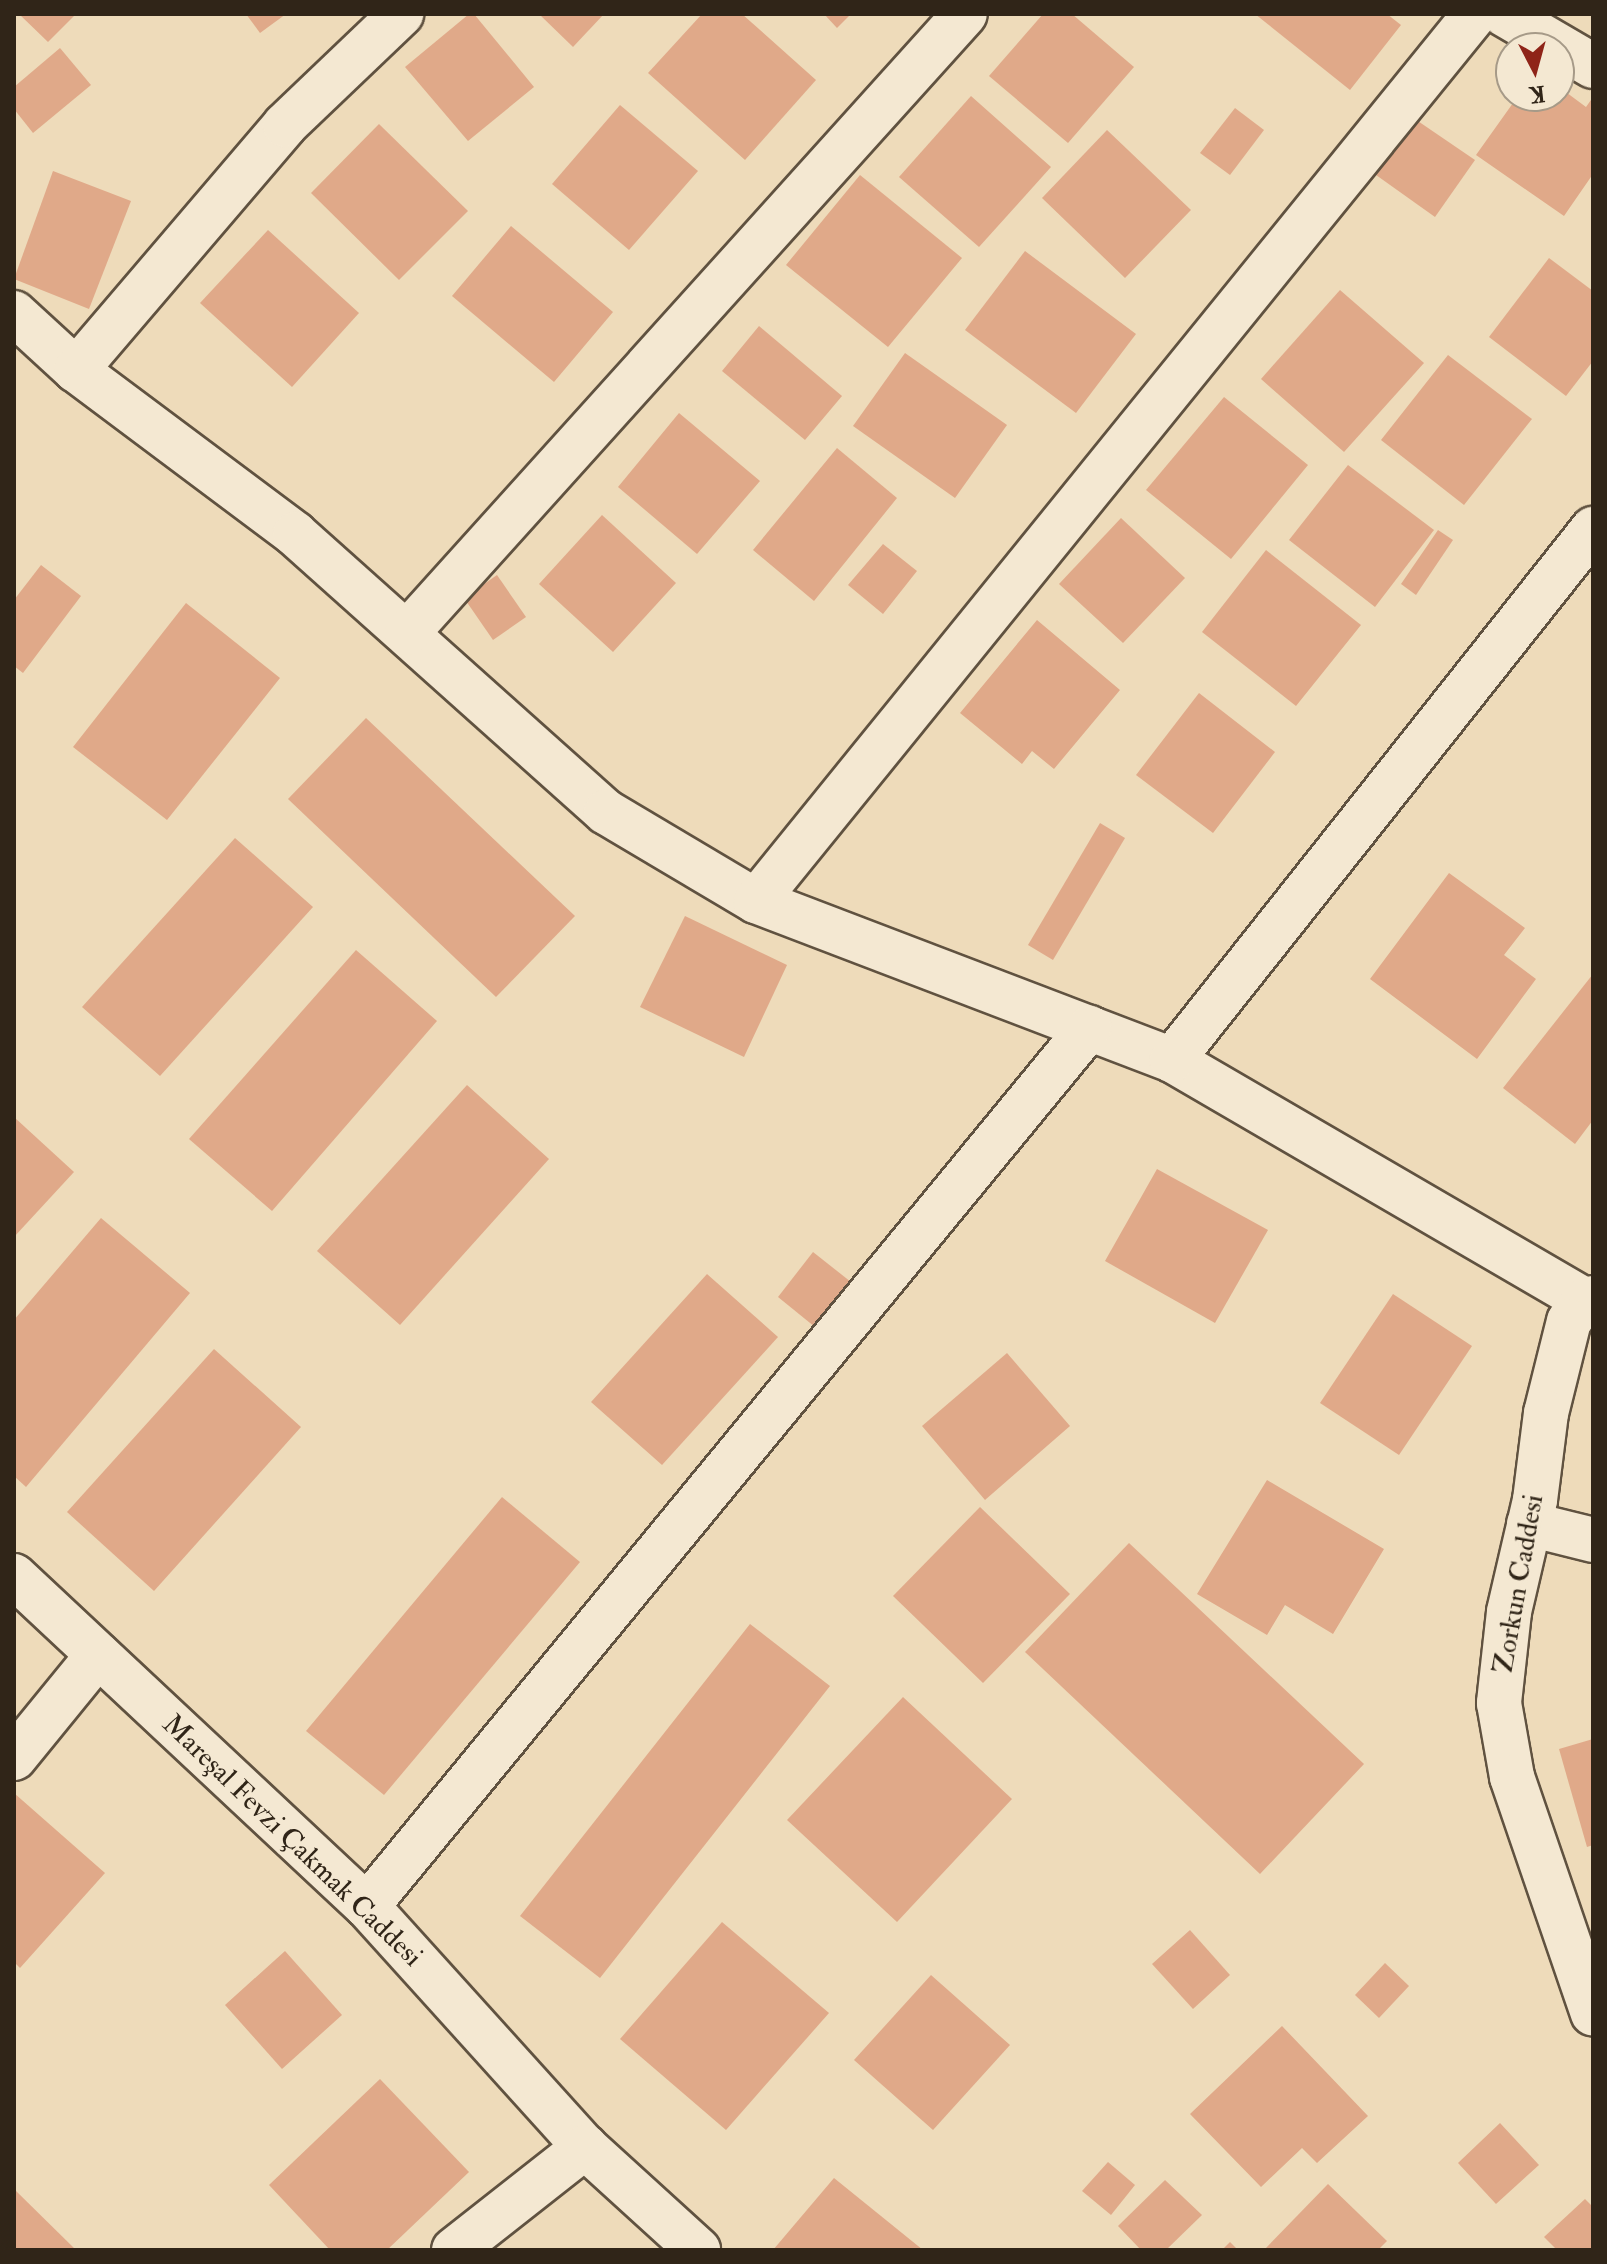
<!DOCTYPE html>
<html>
<head>
<meta charset="utf-8">
<style>
  body { margin:0 }
  #map { position:relative; width:1607px; height:2264px; overflow:hidden; background:#eedbba; font-family:"IM FELL Double Pica",serif }
  div>[style] { position:absolute }
  .building>* { inset:0; background:#e0a989 }
  .roads { filter:drop-shadow(2px 0 #605240) drop-shadow(-2px 0 #605240) drop-shadow(0 2px #605240) drop-shadow(0 -2px #605240) }
  .minor>* { height:44px; margin:-22px; padding:0 22px; transform-origin:22px; border-radius:22px; background:#f4e8d2 }
  span { translate:-50% -50%; white-space:nowrap; text-align:center; line-height:1.15; -webkit-text-stroke:6px #f4e8d2; paint-order:stroke }
  .street-label { font-size:28px; color:#302518 }
  .frame { position:absolute; inset:0; border:16px solid #302518; pointer-events:none }
  .north { position:absolute; left:1495px; top:32px; width:80px; height:80px; box-sizing:border-box; background:#f4e8d2; border:2px solid #a69a88; border-radius:50%; rotate:174deg; font-size:22px; font-weight:700; line-height:32px; text-align:center; color:#302518 }
  .north::after { content:''; display:block; margin:auto; width:28px; height:36px; background:#8f2418; clip-path:polygon(50% 0,100% 100%,50% 72%,0 100%) }
</style>
</head>
<body>
<div id="map">
  <div class="building">
    <div style="clip-path:polygon(19px 14px,76px 14px,48px 42px)"></div>
    <div style="clip-path:polygon(246px 14px,286px 14px,260px 33px)"></div>
    <div style="clip-path:polygon(469px 14px,474px 14px,534px 87px,468px 141px,405px 67px)"></div>
    <div style="clip-path:polygon(539px 14px,604px 14px,573px 47px)"></div>
    <div style="clip-path:polygon(702px 14px,742px 14px,816px 80px,745px 160px,648px 73px)"></div>
    <div style="clip-path:polygon(824px 14px,851px 14px,837px 28px)"></div>
    <div style="clip-path:polygon(1043px 14px,1072px 14px,1134px 67px,1068px 143px,989px 76px)"></div>
    <div style="clip-path:polygon(1255px 14px,1387px 14px,1401px 25px,1350px 90px)"></div>
    <div style="clip-path:polygon(60px 48px,91px 85px,33px 133px,14px 109px,14px 87px)"></div>
    <div style="clip-path:polygon(1559px 87px,1586px 107px,1593px 97px,1593px 174px,1564px 216px,1476px 155px,1518px 96px,1559px 96px)"></div>
    <div style="clip-path:polygon(971px 96px,1051px 167px,979px 247px,899px 177px)"></div>
    <div style="clip-path:polygon(620px 105px,698px 171px,629px 250px,552px 184px)"></div>
    <div style="clip-path:polygon(1235px 108px,1264px 130px,1230px 175px,1200px 153px)"></div>
    <div style="clip-path:polygon(1409px 115px,1475px 160px,1435px 217px,1369px 170px)"></div>
    <div style="clip-path:polygon(379px 124px,468px 211px,399px 280px,311px 193px)"></div>
    <div style="clip-path:polygon(1107px 130px,1191px 210px,1125px 278px,1042px 198px)"></div>
    <div style="clip-path:polygon(53px 171px,131px 201px,89px 309px,14px 279px)"></div>
    <div style="clip-path:polygon(860px 175px,962px 258px,888px 347px,786px 265px)"></div>
    <div style="clip-path:polygon(511px 226px,613px 312px,554px 382px,452px 296px)"></div>
    <div style="clip-path:polygon(268px 230px,359px 313px,292px 387px,200px 303px)"></div>
    <div style="clip-path:polygon(1025px 251px,1136px 334px,1076px 413px,965px 330px)"></div>
    <div style="clip-path:polygon(1549px 258px,1593px 291px,1593px 361px,1566px 396px,1489px 337px)"></div>
    <div style="clip-path:polygon(1340px 290px,1424px 363px,1344px 452px,1261px 379px)"></div>
    <div style="clip-path:polygon(759px 326px,842px 396px,805px 440px,722px 371px)"></div>
    <div style="clip-path:polygon(905px 353px,1007px 425px,955px 498px,853px 426px)"></div>
    <div style="clip-path:polygon(1448px 355px,1532px 419px,1464px 505px,1381px 440px)"></div>
    <div style="clip-path:polygon(1224px 397px,1308px 465px,1231px 559px,1146px 490px)"></div>
    <div style="clip-path:polygon(679px 413px,760px 481px,697px 554px,618px 487px)"></div>
    <div style="clip-path:polygon(837px 448px,897px 498px,814px 601px,753px 550px)"></div>
    <div style="clip-path:polygon(1348px 465px,1434px 530px,1375px 607px,1289px 540px)"></div>
    <div style="clip-path:polygon(602px 515px,676px 583px,613px 652px,539px 584px)"></div>
    <div style="clip-path:polygon(1121px 518px,1185px 578px,1123px 643px,1059px 584px)"></div>
    <div style="clip-path:polygon(1438px 530px,1453px 540px,1416px 595px,1401px 584px)"></div>
    <div style="clip-path:polygon(883px 544px,917px 571px,883px 614px,848px 585px)"></div>
    <div style="clip-path:polygon(1266px 550px,1361px 625px,1296px 706px,1202px 632px)"></div>
    <div style="clip-path:polygon(41px 565px,81px 596px,23px 673px,14px 666px,14px 600px)"></div>
    <div style="clip-path:polygon(497px 575px,526px 617px,493px 640px,464px 598px)"></div>
    <div style="clip-path:polygon(186px 603px,280px 678px,167px 820px,73px 747px)"></div>
    <div style="clip-path:polygon(1037px 620px,1120px 690px,1054px 769px,1032px 751px,1022px 764px,960px 713px)"></div>
    <div style="clip-path:polygon(1199px 693px,1275px 752px,1213px 833px,1136px 775px)"></div>
    <div style="clip-path:polygon(366px 718px,575px 916px,496px 997px,288px 799px)"></div>
    <div style="clip-path:polygon(1100px 823px,1125px 838px,1053px 960px,1028px 945px)"></div>
    <div style="clip-path:polygon(235px 838px,313px 907px,160px 1076px,82px 1007px)"></div>
    <div style="clip-path:polygon(1449px 873px,1525px 928px,1504px 955px,1536px 979px,1477px 1059px,1370px 979px)"></div>
    <div style="clip-path:polygon(685px 916px,787px 965px,744px 1057px,640px 1007px)"></div>
    <div style="clip-path:polygon(356px 950px,437px 1021px,272px 1211px,189px 1139px)"></div>
    <div style="clip-path:polygon(1593px 974px,1593px 1120px,1575px 1144px,1503px 1088px)"></div>
    <div style="clip-path:polygon(467px 1085px,549px 1159px,400px 1325px,317px 1251px)"></div>
    <div style="clip-path:polygon(14px 1117px,74px 1172px,14px 1237px)"></div>
    <div style="clip-path:polygon(1157px 1169px,1268px 1230px,1215px 1323px,1105px 1261px)"></div>
    <div style="clip-path:polygon(101px 1218px,190px 1293px,26px 1487px,14px 1476px,14px 1320px)"></div>
    <div style="clip-path:polygon(813px 1252px,851px 1282px,815px 1327px,778px 1297px)"></div>
    <div style="clip-path:polygon(707px 1274px,778px 1337px,662px 1465px,591px 1402px)"></div>
    <div style="clip-path:polygon(1393px 1294px,1472px 1346px,1399px 1455px,1320px 1403px)"></div>
    <div style="clip-path:polygon(214px 1349px,301px 1427px,154px 1591px,67px 1512px)"></div>
    <div style="clip-path:polygon(1007px 1353px,1070px 1426px,985px 1500px,922px 1426px)"></div>
    <div style="clip-path:polygon(1267px 1480px,1384px 1549px,1333px 1634px,1285px 1605px,1267px 1635px,1197px 1594px)"></div>
    <div style="clip-path:polygon(502px 1497px,580px 1562px,384px 1795px,306px 1731px)"></div>
    <div style="clip-path:polygon(980px 1507px,1070px 1594px,983px 1683px,893px 1596px)"></div>
    <div style="clip-path:polygon(1129px 1543px,1364px 1764px,1260px 1874px,1025px 1652px)"></div>
    <div style="clip-path:polygon(750px 1624px,830px 1686px,600px 1978px,520px 1916px)"></div>
    <div style="clip-path:polygon(903px 1697px,1012px 1799px,897px 1922px,787px 1820px)"></div>
    <div style="clip-path:polygon(1593px 1739px,1593px 1845px,1587px 1847px,1559px 1749px)"></div>
    <div style="clip-path:polygon(14px 1793px,105px 1873px,20px 1968px,14px 1962px)"></div>
    <div style="clip-path:polygon(722px 1922px,829px 2013px,726px 2130px,620px 2039px)"></div>
    <div style="clip-path:polygon(1190px 1930px,1230px 1975px,1193px 2009px,1152px 1964px)"></div>
    <div style="clip-path:polygon(285px 1951px,342px 2015px,282px 2069px,225px 2005px)"></div>
    <div style="clip-path:polygon(1385px 1963px,1409px 1986px,1379px 2018px,1355px 1995px)"></div>
    <div style="clip-path:polygon(931px 1975px,1010px 2045px,933px 2130px,854px 2060px)"></div>
    <div style="clip-path:polygon(1282px 2026px,1368px 2116px,1317px 2163px,1302px 2148px,1261px 2187px,1190px 2114px)"></div>
    <div style="clip-path:polygon(380px 2079px,469px 2172px,387px 2250px,330px 2250px,269px 2185px)"></div>
    <div style="clip-path:polygon(1500px 2123px,1539px 2165px,1496px 2204px,1458px 2163px)"></div>
    <div style="clip-path:polygon(1108px 2162px,1135px 2185px,1111px 2215px,1082px 2191px)"></div>
    <div style="clip-path:polygon(834px 2178px,923px 2250px,773px 2250px)"></div>
    <div style="clip-path:polygon(1165px 2180px,1202px 2215px,1166px 2250px,1141px 2250px,1118px 2226px)"></div>
    <div style="clip-path:polygon(1328px 2184px,1387px 2241px,1378px 2250px,1264px 2250px)"></div>
    <div style="clip-path:polygon(14px 2189px,76px 2250px,14px 2250px)"></div>
    <div style="clip-path:polygon(1585px 2199px,1593px 2207px,1593px 2250px,1557px 2250px,1544px 2237px)"></div>
    <div style="clip-path:polygon(1230px 2242px,1238px 2250px,1222px 2250px)"></div>
  </div>
  <div class="roads">
    <div class="minor">
      <div style="left:1504px;top:14px;width:103px;rotate:30.3deg"></div>
      <div style="left:14px;top:313px;width:84px;rotate:42.6deg"></div>
      <div style="left:76px;top:370px;width:274px;rotate:36.8deg"></div>
      <div style="left:295px;top:534px;width:417px;rotate:41.8deg"></div>
      <div style="left:606px;top:812px;width:174px;rotate:30.7deg"></div>
      <div style="left:756px;top:901px;width:445px;rotate:20.9deg"></div>
      <div style="left:1172px;top:1060px;width:478px;rotate:30.2deg"></div>
      <div style="left:76px;top:370px;width:322px;rotate:-49.5deg"></div>
      <div style="left:285px;top:125px;width:161px;rotate:-43.7deg"></div>
      <div style="left:407px;top:633px;width:833px;rotate:-47.97deg"></div>
      <div style="left:756px;top:901px;width:1142px;rotate:-50.97deg"></div>
      <div style="left:1172px;top:1060px;width:678px;rotate:-51.59deg"></div>
      <div style="left:1593px;top:1298px;width:8px;rotate:166deg"></div>
      <div style="left:1585px;top:1300px;width:26px;rotate:127deg"></div>
      <div style="left:1569px;top:1321px;width:95px;rotate:104deg"></div>
      <div style="left:1546px;top:1413px;width:88px;rotate:97.2deg"></div>
      <div style="left:1535px;top:1500px;width:115px;rotate:103.1deg"></div>
      <div style="left:1509px;top:1612px;width:92px;rotate:96.3deg"></div>
      <div style="left:1499px;top:1703px;width:75px;rotate:80deg"></div>
      <div style="left:1512px;top:1777px;width:250px;rotate:71.1deg"></div>
      <div style="left:1529px;top:1524px;width:66px;rotate:14deg"></div>
      <div style="left:14px;top:1576px;width:483px;rotate:43.1deg"></div>
      <div style="left:367px;top:1906px;width:325px;rotate:47.9deg"></div>
      <div style="left:585px;top:2147px;width:153px;rotate:42.3deg"></div>
      <div style="left:14px;top:1758px;width:133px;rotate:-50.8deg"></div>
      <div style="left:367px;top:1906px;width:1137px;rotate:-50.57deg"></div>
      <div style="left:454px;top:2250px;width:167px;rotate:-38.2deg"></div>
    </div>
  </div>
  <div class="street-label">
    <span style="left:1519px;top:1584px;rotate:-80deg">Zorkun Caddesi</span>
    <span style="left:292px;top:1841px;rotate:44deg">Mareşal Fevzi Çakmak Caddesi</span>
  </div>
  <div class="frame"></div>
  <div class="north">K</div>
</div>
</body>
</html>
